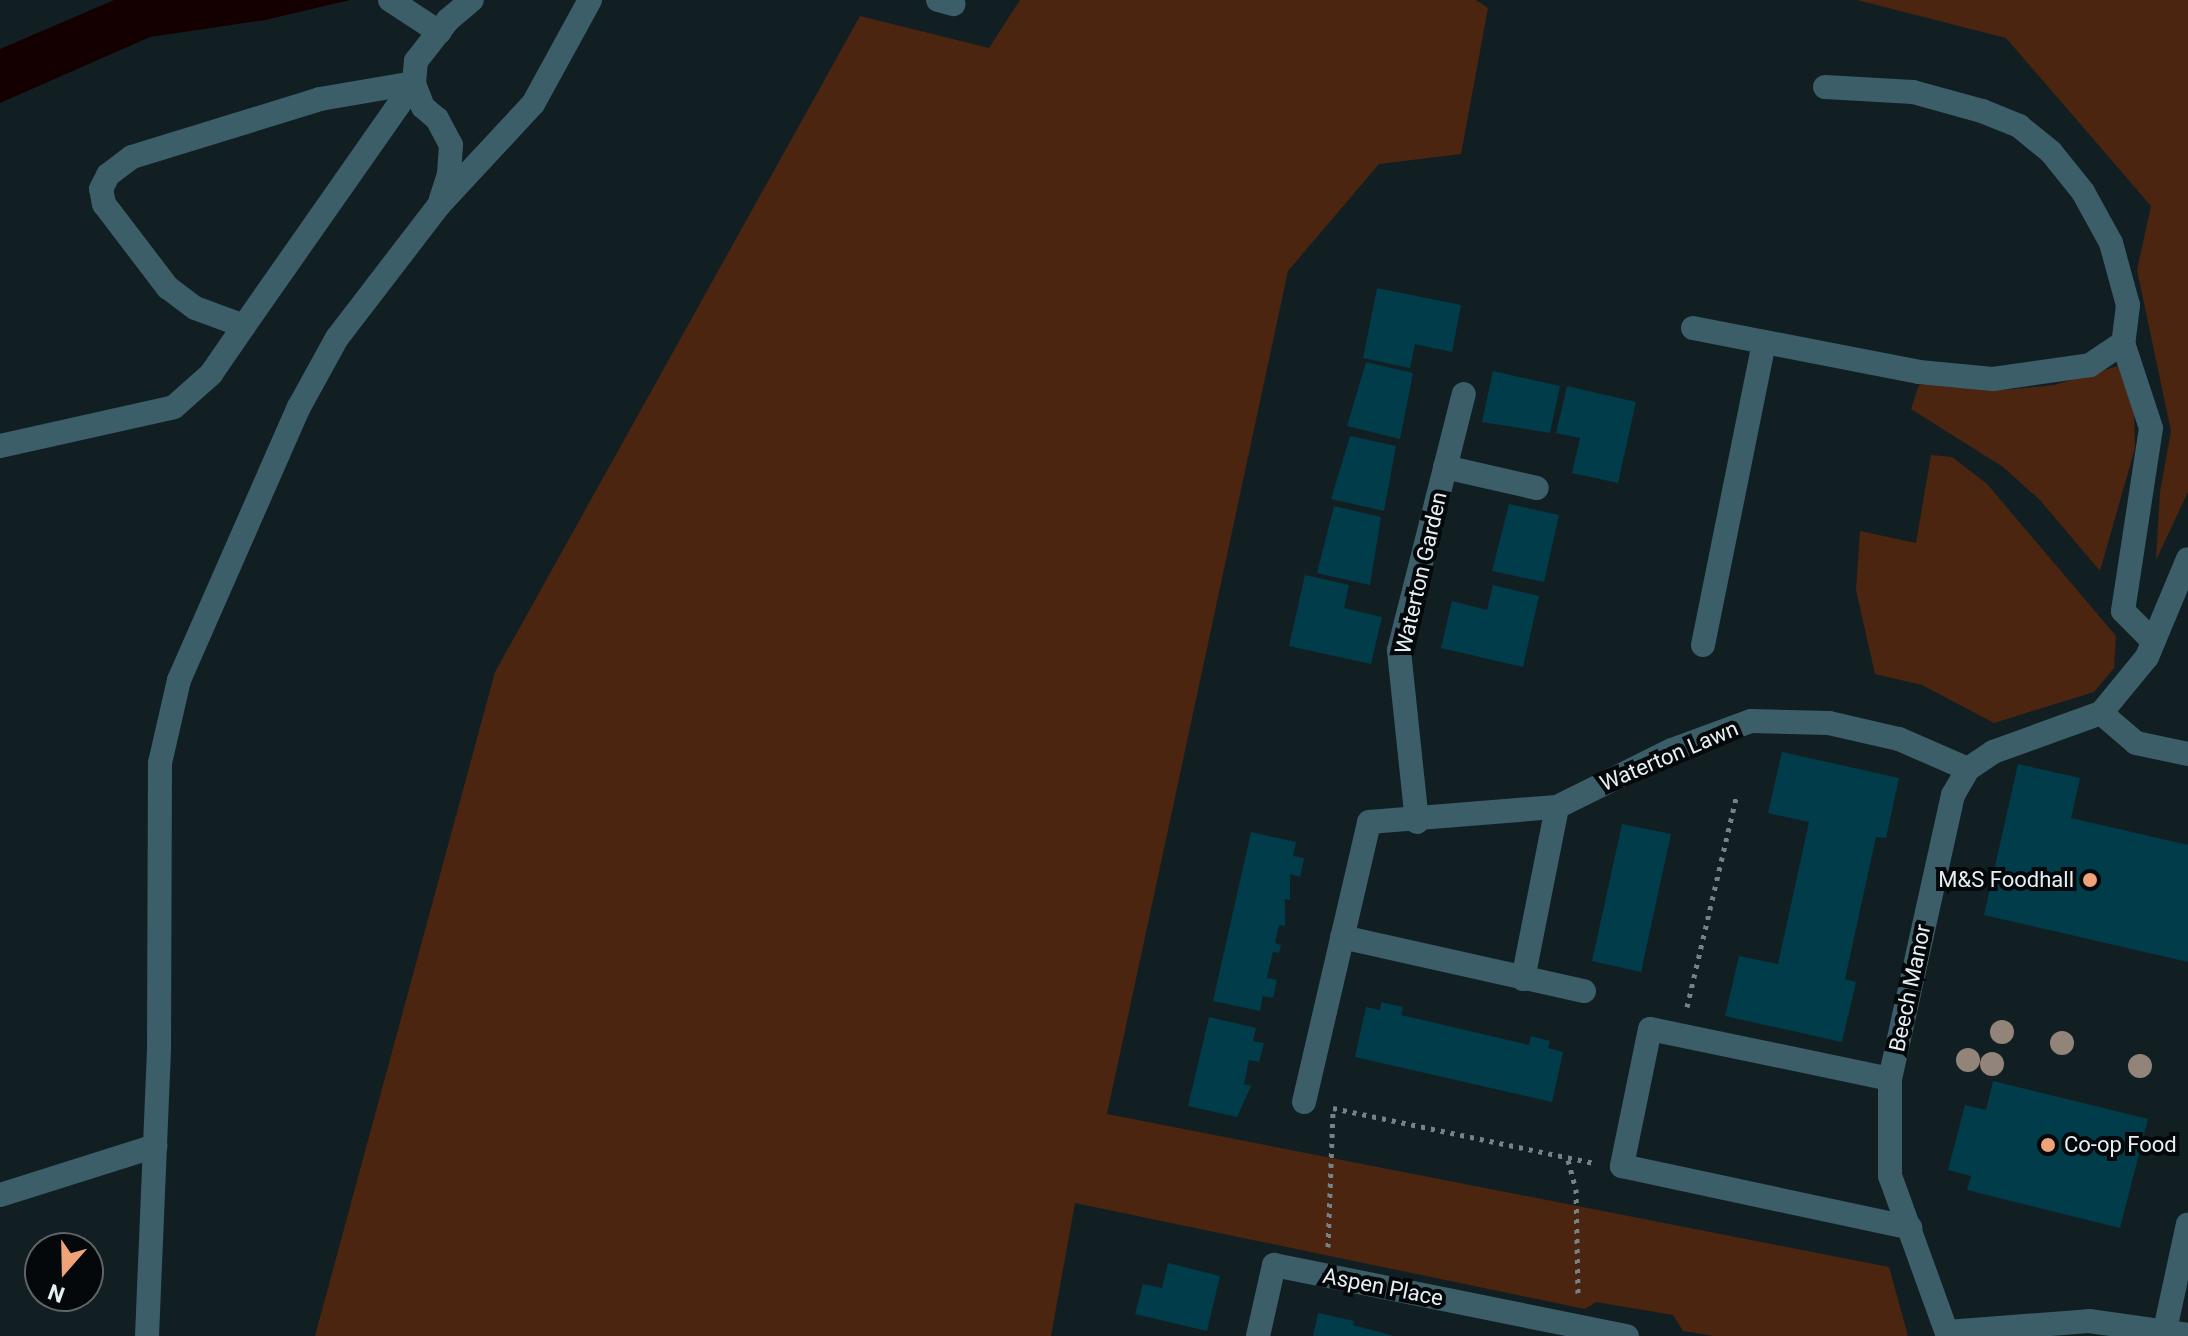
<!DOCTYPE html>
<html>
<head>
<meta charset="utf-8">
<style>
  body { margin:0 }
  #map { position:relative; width:2188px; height:1336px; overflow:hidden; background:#111f23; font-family:Roboto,sans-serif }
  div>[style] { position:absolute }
  .green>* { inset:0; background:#4b2510 }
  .water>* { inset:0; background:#140000 }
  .building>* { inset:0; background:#013c4a }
  .path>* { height:5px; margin-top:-2.5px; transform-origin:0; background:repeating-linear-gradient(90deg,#768285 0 4px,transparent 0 10px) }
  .minor>* { height:24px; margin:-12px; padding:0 12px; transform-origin:12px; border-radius:12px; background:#3b5e69 }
  .trees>* { width:24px; height:24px; margin:-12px; border-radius:50%; background:#93847a }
  .dots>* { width:22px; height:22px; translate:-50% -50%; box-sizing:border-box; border:4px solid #04080a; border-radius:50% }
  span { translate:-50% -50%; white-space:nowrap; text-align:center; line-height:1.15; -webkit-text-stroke:8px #04080a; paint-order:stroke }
  .street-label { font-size:22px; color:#e6eff2 }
  .poi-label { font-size:22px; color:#e6eff2 }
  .right { translate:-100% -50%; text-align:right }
  .left { translate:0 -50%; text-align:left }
  .north { position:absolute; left:24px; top:1232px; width:80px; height:80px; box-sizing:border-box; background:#04080a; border:2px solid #5e6467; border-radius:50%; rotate:200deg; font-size:22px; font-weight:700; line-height:32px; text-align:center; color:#e6eff2 }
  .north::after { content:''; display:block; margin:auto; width:28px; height:36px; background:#f0a279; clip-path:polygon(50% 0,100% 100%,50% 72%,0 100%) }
</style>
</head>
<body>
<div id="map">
  <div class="green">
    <div style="clip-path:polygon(1020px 0,1476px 0,1488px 8px,1461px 154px,1379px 164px,1288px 271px,1107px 1114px,1889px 1267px,1908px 1336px,1714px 1336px,1683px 1331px,1673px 1315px,1596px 1302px,1585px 1309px,1075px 1203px,1051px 1336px,315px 1336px,495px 672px,860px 16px,989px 48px)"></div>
    <div style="clip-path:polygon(1857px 0,2188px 0,2188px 492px,2156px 560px,2160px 492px,2171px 431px,2137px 270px,2151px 206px,2006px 38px)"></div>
    <div style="clip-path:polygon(2118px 366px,2134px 412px,2135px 448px,2100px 571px,2040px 500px,2003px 467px,1911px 409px,1919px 385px,1943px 381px,2003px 390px,2054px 385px)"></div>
    <div style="clip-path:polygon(1931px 455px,1952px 457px,1987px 484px,2116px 636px,2114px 668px,2094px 692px,1994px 723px,1922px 685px,1875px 674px,1856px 590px,1860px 531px,1916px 543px)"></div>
  </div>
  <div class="water">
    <div style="clip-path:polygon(114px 0,350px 0,265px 20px,150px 37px,0 103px,0 49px)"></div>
  </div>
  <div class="building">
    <div style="clip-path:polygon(1377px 288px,1461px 305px,1452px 352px,1415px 344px,1410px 368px,1363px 358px)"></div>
    <div style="clip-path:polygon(1366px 362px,1413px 373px,1400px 439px,1347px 426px)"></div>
    <div style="clip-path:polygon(1493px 371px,1560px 386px,1550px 433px,1482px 422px)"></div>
    <div style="clip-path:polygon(1567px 386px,1636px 402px,1618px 483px,1572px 473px,1580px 438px,1556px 433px)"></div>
    <div style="clip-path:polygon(1350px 436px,1396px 446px,1384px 511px,1331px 499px)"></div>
    <div style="clip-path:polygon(1509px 504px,1559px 515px,1544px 582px,1492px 571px)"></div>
    <div style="clip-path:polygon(1334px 506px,1381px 517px,1370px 585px,1317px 573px)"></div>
    <div style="clip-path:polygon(1305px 575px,1349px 585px,1344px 608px,1382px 617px,1371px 664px,1289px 646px)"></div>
    <div style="clip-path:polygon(1493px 585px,1539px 596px,1523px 667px,1441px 648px,1452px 601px,1487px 610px)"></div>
    <div style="clip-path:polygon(1782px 752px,1899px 778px,1886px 838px,1876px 837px,1845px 979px,1856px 982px,1842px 1042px,1725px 1016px,1739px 956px,1778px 964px,1809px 822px,1768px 813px)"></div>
    <div style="clip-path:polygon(2018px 764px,2080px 778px,2071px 818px,2188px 845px,2188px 962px,1984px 915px)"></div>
    <div style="clip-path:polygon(1622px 824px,1671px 834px,1641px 972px,1592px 961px)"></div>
    <div style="clip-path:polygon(1251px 832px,1296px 842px,1293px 856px,1304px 858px,1300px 877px,1290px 874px,1290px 900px,1285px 899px,1285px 926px,1279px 925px,1275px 943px,1281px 945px,1279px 953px,1273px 952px,1267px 978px,1277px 980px,1273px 998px,1263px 996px,1260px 1011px,1213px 1001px)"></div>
    <div style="clip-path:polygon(1381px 1002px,1403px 1007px,1401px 1015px,1529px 1045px,1531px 1036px,1550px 1041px,1548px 1048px,1563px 1052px,1552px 1102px,1355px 1057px,1366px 1007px,1380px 1010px)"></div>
    <div style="clip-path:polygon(1209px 1017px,1256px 1028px,1253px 1041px,1264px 1043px,1259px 1062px,1249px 1060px,1244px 1084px,1251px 1086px,1237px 1117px,1188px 1106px)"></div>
    <div style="clip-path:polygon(1993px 1081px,2148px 1119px,2120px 1228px,1967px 1190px,1971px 1176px,1948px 1170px,1965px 1105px,1986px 1110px)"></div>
    <div style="clip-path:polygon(1168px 1263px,1220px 1276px,1207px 1331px,1135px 1314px,1143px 1284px,1162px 1288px)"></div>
    <div style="clip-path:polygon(1318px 1313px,1354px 1321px,1353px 1325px,1394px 1336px,1313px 1336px)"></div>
  </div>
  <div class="path">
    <div style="left:1687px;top:1007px;width:215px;rotate:-76.8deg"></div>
    <div style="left:1333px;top:1108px;width:267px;rotate:11.9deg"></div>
    <div style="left:1568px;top:1160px;width:30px;rotate:75deg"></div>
    <div style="left:1576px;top:1189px;width:108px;rotate:88.9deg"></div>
    <div style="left:1328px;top:1247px;width:134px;rotate:-87.9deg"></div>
  </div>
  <div class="minor">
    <div style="left:390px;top:0;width:59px;rotate:33.1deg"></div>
    <div style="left:938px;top:0;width:16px;rotate:15deg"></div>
    <div style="left:414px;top:83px;width:297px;rotate:125deg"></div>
    <div style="left:244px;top:326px;width:52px;rotate:-159.8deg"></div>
    <div style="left:195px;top:308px;width:34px;rotate:-143deg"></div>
    <div style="left:168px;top:288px;width:106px;rotate:-127.3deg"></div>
    <div style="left:104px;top:204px;width:15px;rotate:-101deg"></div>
    <div style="left:101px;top:189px;width:16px;rotate:-63deg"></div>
    <div style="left:108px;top:175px;width:30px;rotate:-37deg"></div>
    <div style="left:132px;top:157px;width:197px;rotate:-17.1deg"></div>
    <div style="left:320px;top:99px;width:95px;rotate:-9.7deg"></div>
    <div style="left:1825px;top:87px;width:88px;rotate:3.3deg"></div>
    <div style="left:1913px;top:92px;width:72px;rotate:15.4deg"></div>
    <div style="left:1982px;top:111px;width:40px;rotate:22deg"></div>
    <div style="left:2019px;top:126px;width:41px;rotate:39.1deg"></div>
    <div style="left:2051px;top:152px;width:51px;rotate:51.3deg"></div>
    <div style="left:2083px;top:192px;width:58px;rotate:61.2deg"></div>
    <div style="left:2111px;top:243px;width:64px;rotate:74.7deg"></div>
    <div style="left:2128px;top:305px;width:38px;rotate:97deg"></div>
    <div style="left:2123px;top:343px;width:89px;rotate:71.8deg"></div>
    <div style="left:2151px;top:428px;width:185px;rotate:98.7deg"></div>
    <div style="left:2123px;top:611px;width:42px;rotate:45deg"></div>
    <div style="left:441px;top:199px;width:26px;rotate:-72deg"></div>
    <div style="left:449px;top:174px;width:29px;rotate:-86deg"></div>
    <div style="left:451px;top:145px;width:30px;rotate:-118deg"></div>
    <div style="left:437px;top:119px;width:18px;rotate:-139deg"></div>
    <div style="left:423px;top:107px;width:26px;rotate:-111deg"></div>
    <div style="left:414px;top:83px;width:22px;rotate:-85deg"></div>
    <div style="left:416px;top:61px;width:52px;rotate:-52deg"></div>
    <div style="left:448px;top:20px;width:31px;rotate:-40deg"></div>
    <div style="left:1693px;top:328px;width:230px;rotate:11deg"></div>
    <div style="left:1919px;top:372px;width:74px;rotate:5.4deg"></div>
    <div style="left:1993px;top:379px;width:98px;rotate:-8.2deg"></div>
    <div style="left:2090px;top:365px;width:40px;rotate:-34deg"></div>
    <div style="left:0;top:446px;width:178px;rotate:-12.6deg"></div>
    <div style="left:174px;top:407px;width:50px;rotate:-41.7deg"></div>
    <div style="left:211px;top:374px;width:58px;rotate:-55.5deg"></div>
    <div style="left:1445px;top:467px;width:94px;rotate:12.9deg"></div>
    <div style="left:1703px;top:645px;width:309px;rotate:-78.6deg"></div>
    <div style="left:2101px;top:713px;width:46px;rotate:40.6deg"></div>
    <div style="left:2136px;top:743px;width:53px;rotate:11.9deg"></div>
    <div style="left:1417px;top:822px;width:173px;rotate:-96deg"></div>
    <div style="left:1399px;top:650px;width:264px;rotate:-75.8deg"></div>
    <div style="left:1342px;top:937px;width:248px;rotate:12.6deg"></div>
    <div style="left:1523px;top:979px;width:175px;rotate:-78.8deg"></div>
    <div style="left:1890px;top:1079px;width:245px;rotate:-168.2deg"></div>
    <div style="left:1650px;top:1029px;width:140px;rotate:101.6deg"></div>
    <div style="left:1622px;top:1166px;width:295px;rotate:12.1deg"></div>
    <div style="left:1304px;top:1102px;width:287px;rotate:-76.9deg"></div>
    <div style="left:1369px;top:822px;width:189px;rotate:-4.6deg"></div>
    <div style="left:1557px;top:807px;width:128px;rotate:-26.4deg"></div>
    <div style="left:1672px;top:750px;width:84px;rotate:-20.2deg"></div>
    <div style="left:1751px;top:721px;width:78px;rotate:1.5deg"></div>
    <div style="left:1829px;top:723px;width:72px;rotate:12.9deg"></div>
    <div style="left:1899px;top:739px;width:75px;rotate:23.5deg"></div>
    <div style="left:0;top:1195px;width:163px;rotate:-17.5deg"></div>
    <div style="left:2165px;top:1330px;width:108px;rotate:-77.8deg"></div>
    <div style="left:1947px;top:1332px;width:142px;rotate:-4.4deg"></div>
    <div style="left:2089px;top:1321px;width:100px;rotate:8deg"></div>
    <div style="left:147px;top:1336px;width:289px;rotate:-87.6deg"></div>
    <div style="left:159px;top:1047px;width:284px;rotate:-89.8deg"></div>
    <div style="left:160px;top:763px;width:85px;rotate:-77.1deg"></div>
    <div style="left:179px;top:680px;width:298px;rotate:-66.3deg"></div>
    <div style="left:299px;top:407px;width:79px;rotate:-61.2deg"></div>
    <div style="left:337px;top:338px;width:168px;rotate:-52.5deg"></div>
    <div style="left:439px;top:205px;width:138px;rotate:-47.1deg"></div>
    <div style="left:533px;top:104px;width:119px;rotate:-61.3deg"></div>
    <div style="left:1258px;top:1336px;width:73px;rotate:-77.3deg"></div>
    <div style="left:1274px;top:1265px;width:360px;rotate:11.4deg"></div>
    <div style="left:1948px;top:1336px;width:170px;rotate:-109.9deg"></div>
    <div style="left:1890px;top:1176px;width:97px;rotate:-90deg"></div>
    <div style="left:1890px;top:1079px;width:291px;rotate:-77.5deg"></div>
    <div style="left:1953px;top:795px;width:30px;rotate:-60deg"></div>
    <div style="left:1968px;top:769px;width:30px;rotate:-34deg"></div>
    <div style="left:1993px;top:752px;width:115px;rotate:-19.9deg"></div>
    <div style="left:2101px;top:713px;width:72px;rotate:-50.6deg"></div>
    <div style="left:2147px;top:657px;width:106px;rotate:-67.3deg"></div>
  </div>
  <div class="trees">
    <div style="left:2002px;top:1032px"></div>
    <div style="left:2062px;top:1043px"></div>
    <div style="left:1968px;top:1060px"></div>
    <div style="left:1992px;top:1064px"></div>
    <div style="left:2140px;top:1066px"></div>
  </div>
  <div class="dots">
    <div style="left:2090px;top:880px;background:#f0a279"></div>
    <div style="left:2048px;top:1145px;background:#f0a279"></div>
  </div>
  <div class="street-label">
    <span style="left:1421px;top:573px;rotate:-77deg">Waterton Garden</span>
    <span style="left:1669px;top:756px;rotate:-23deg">Waterton Lawn</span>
    <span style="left:1910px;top:988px;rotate:-78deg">Beech Manor</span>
    <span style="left:1383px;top:1287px;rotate:11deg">Aspen Place</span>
  </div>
  <div class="poi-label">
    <span class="right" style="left:2074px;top:880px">M&amp;S Foodhall</span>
    <span class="left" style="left:2064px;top:1145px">Co-op Food</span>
  </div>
  <div class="north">N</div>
</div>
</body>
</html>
